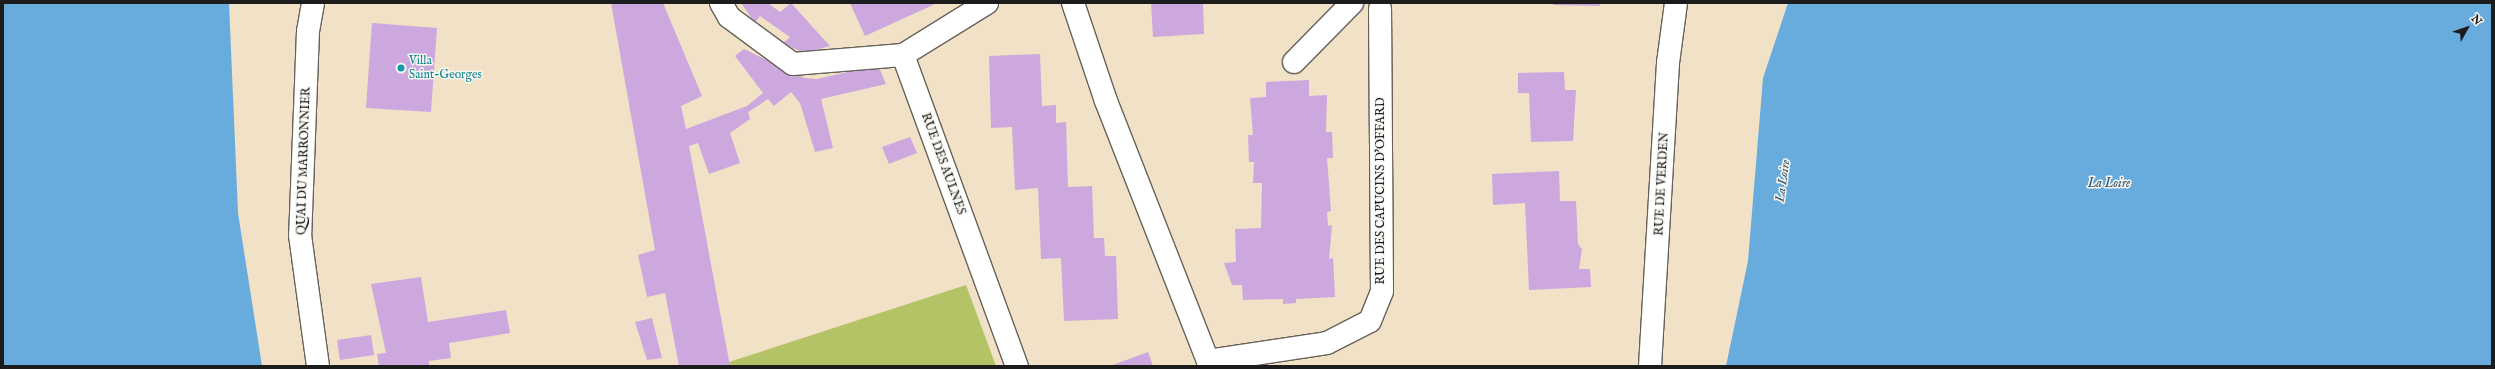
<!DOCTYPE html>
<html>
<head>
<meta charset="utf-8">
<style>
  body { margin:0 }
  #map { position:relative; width:2495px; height:369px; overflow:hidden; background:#f1e1c6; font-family:"IM FELL English",serif }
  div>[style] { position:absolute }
  .green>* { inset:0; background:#b3c366 }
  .water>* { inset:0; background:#68acdd }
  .building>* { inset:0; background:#cda8df }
  .roads { filter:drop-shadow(1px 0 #676158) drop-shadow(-1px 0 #676158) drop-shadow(0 1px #676158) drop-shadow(0 -1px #676158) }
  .minor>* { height:22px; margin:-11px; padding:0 11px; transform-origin:11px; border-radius:11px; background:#fff }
  .dots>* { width:11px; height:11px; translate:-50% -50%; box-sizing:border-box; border:2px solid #f6f6f2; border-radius:50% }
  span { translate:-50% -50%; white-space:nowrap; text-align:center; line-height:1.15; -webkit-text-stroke:3px #f6f6f2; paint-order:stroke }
  .culture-label { font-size:12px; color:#0d838f }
  .left { translate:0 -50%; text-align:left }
  .street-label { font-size:12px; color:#1c1c1c }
  .water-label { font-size:13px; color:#3a5669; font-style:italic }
  .frame { position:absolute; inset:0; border:4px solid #1c1c1c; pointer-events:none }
  .north { position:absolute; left:2447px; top:8px; width:40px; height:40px; -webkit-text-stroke:3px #f6f6f2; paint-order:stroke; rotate:50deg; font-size:11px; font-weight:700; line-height:16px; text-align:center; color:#1c1c1c }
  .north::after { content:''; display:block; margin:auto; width:14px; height:18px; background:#1c1c1c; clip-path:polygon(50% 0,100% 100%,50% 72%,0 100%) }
</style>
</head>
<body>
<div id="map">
  <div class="green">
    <div style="clip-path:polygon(966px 285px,996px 366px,730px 366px,729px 362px)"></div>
  </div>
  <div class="water">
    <div style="clip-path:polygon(3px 3px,229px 3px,238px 213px,262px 366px,3px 366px)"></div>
    <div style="clip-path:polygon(1788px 3px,2492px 3px,2492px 366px,1726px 366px,1748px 261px,1763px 78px)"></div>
  </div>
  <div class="building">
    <div style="clip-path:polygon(611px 3px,663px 3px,702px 96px,681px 106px,686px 129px,747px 106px,763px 93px,735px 56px,744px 49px,804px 78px,817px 79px,878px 65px,886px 84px,821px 99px,833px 148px,815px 152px,800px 103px,791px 92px,774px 106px,768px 99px,753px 109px,748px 112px,750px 119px,730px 133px,740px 163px,709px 174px,698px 143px,689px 146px,730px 366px,679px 366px,665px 293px,647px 297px,638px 255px,655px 250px)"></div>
    <div style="clip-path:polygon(741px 3px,768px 3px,780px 12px,791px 3px,830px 46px,804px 53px,783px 43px,790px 37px,760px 16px,755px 23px)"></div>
    <div style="clip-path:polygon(850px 3px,932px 3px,933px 5px,865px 36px)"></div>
    <div style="clip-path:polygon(1151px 3px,1203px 3px,1204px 34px,1153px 37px)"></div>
    <div style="clip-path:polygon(1553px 3px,1600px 3px,1600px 6px,1553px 5px)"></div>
    <div style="clip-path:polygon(372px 23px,437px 28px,431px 112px,366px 108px)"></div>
    <div style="clip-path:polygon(1040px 54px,1042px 106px,1056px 105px,1056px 123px,1066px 122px,1068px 187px,1092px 186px,1094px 238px,1104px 238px,1105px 256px,1116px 256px,1118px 319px,1064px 321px,1061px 258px,1041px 259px,1038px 188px,1015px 190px,1012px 127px,991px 128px,989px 56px)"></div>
    <div style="clip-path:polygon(1564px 72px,1565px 90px,1576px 90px,1573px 141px,1531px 142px,1529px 93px,1518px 93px,1518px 73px)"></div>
    <div style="clip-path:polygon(1309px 80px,1309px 96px,1327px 95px,1326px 132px,1332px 132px,1333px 158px,1327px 158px,1331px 211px,1327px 212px,1328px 226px,1332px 225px,1329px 259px,1333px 258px,1335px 297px,1296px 299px,1296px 303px,1283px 304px,1283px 299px,1243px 300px,1242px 285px,1232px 285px,1224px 263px,1236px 262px,1235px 229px,1261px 228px,1262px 183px,1253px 183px,1254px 162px,1249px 162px,1248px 135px,1253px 135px,1250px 98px,1266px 97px,1266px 82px)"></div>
    <div style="clip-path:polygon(910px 137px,917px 153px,889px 164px,882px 147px)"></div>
    <div style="clip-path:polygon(1559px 171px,1560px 201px,1576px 201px,1578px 244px,1582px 249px,1579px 269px,1590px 269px,1591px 287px,1529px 290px,1525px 203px,1493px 205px,1492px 174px)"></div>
    <div style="clip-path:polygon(421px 277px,428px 322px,506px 310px,510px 333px,449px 343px,451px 358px,429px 361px,429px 366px,379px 366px,377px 354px,386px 353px,371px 284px)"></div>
    <div style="clip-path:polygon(652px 318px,662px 358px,647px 360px,635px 322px)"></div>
    <div style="clip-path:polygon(371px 335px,374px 355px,340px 360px,337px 340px)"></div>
    <div style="clip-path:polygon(1148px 352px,1153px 366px,1110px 366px)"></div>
  </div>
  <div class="roads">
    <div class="minor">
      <div style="left:313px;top:3px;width:28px;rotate:100deg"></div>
      <div style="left:308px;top:31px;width:204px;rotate:92.2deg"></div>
      <div style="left:300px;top:235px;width:132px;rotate:82.2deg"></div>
      <div style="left:721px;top:3px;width:16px;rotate:60deg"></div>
      <div style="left:729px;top:17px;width:79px;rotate:36.3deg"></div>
      <div style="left:793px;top:64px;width:110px;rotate:-4.7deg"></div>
      <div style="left:903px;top:55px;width:99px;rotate:-31.8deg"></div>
      <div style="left:1073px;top:3px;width:103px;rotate:71.4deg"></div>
      <div style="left:1106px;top:101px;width:285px;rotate:68.6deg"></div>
      <div style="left:903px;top:55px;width:331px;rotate:69.9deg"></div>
      <div style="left:1294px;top:62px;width:83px;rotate:-45.5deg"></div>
      <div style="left:1208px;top:361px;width:120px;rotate:-8.6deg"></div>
      <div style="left:1327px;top:343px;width:48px;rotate:-27.1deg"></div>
      <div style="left:1370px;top:321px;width:32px;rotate:-68deg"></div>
      <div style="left:1382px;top:291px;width:282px;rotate:-90.4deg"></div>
      <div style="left:1650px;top:366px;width:304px;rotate:-86.6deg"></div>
      <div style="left:1668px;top:63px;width:61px;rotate:-82.4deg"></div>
    </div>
  </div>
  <div class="dots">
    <div style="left:401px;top:68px;background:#0f9aa8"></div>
  </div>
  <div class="culture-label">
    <span class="left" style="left:409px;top:68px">Villa<br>Saint-Georges</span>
  </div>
  <div class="street-label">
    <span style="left:304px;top:161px;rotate:-88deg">QUAI DU MARRONNIER</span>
    <span style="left:943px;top:164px;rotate:70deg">RUE DES AULNES</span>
    <span style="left:1662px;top:184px;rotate:-87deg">RUE DE VERDEN</span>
    <span style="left:1381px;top:191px;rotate:-90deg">RUE DES CAPUCINS D'OFFARD</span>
  </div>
  <div class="water-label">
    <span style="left:1784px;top:181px;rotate:-82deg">La Loire</span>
    <span style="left:2109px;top:184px">La Loire</span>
  </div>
  <div class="frame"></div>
  <div class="north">N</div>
</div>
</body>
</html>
